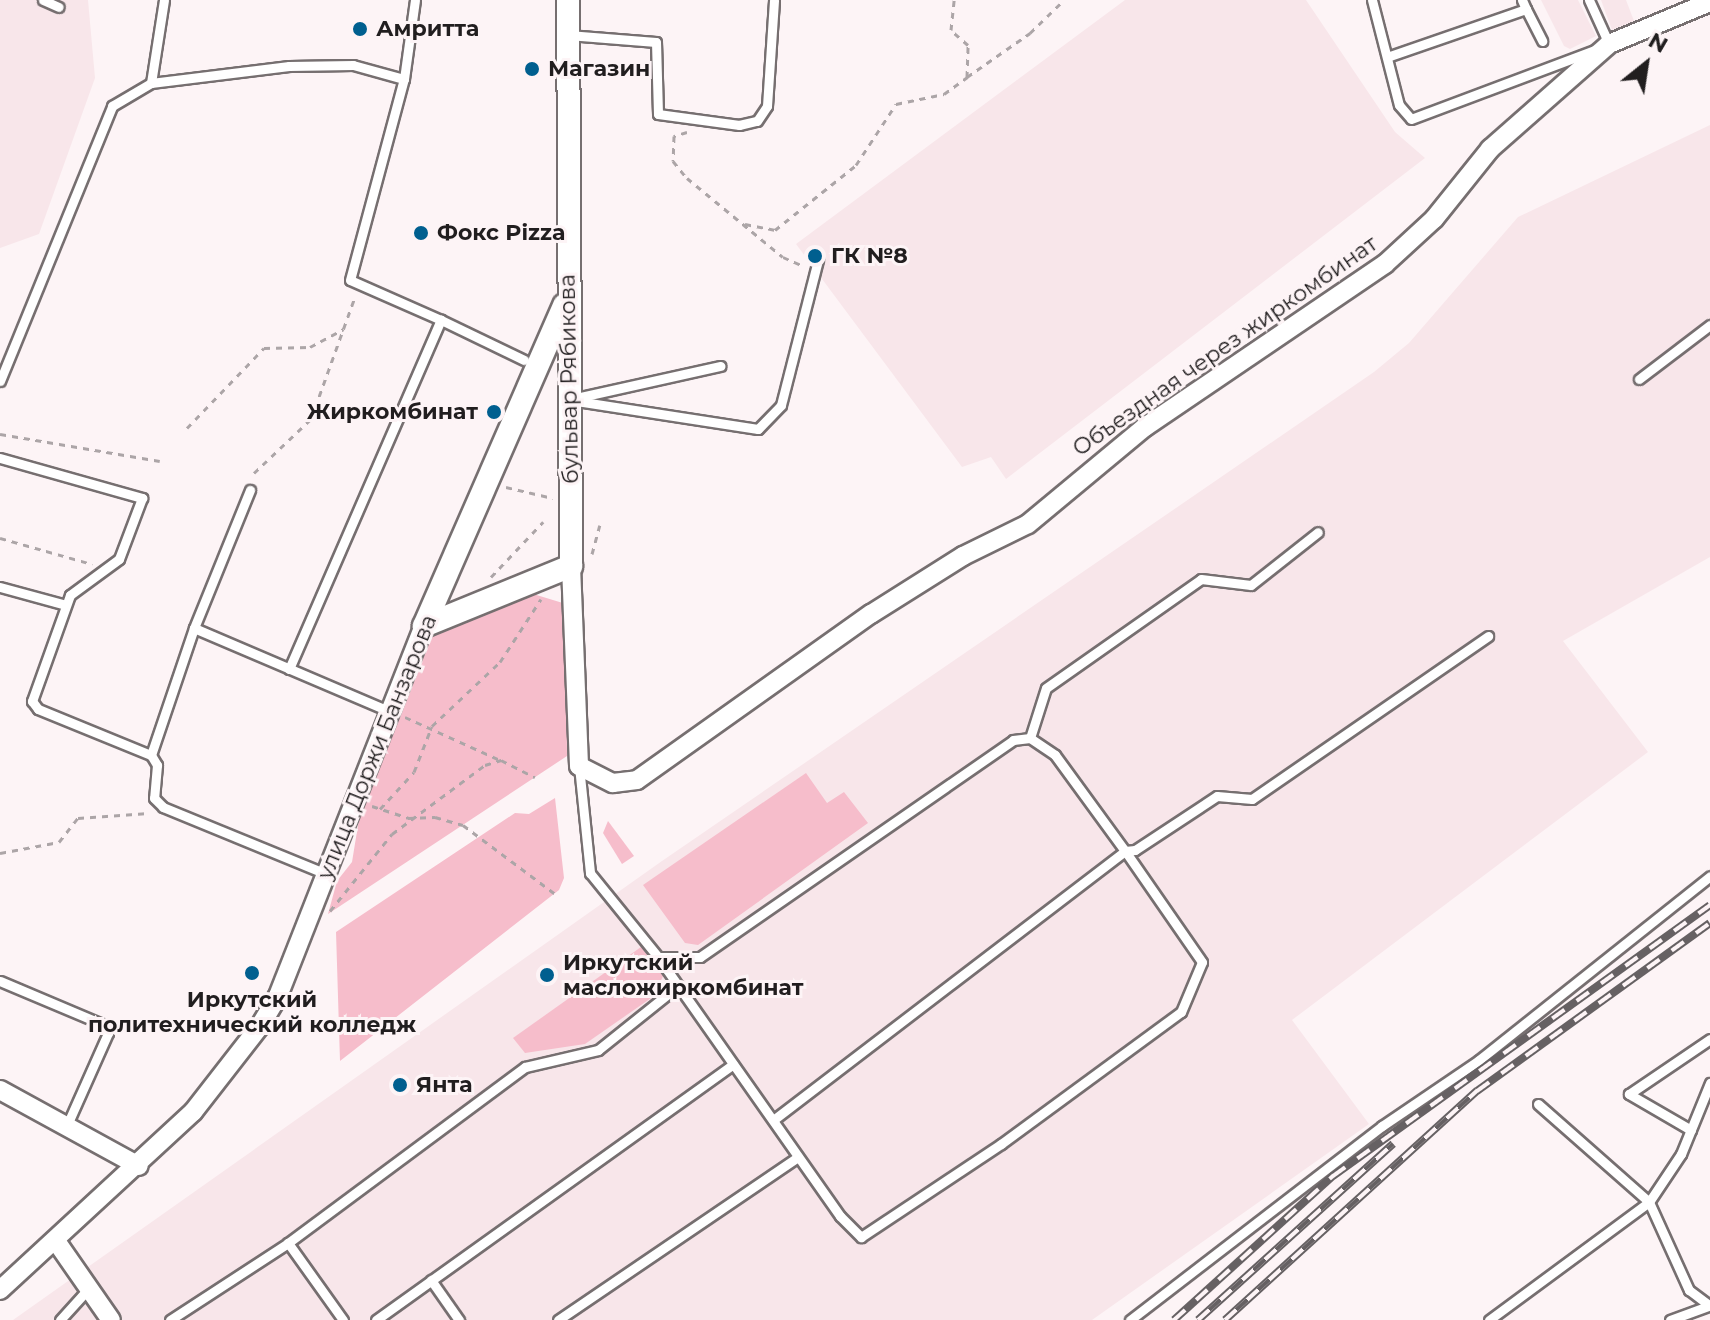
<!DOCTYPE html>
<html>
<head>
<meta charset="utf-8">
<style>
  body { margin:0 }
  #map { position:relative; width:1710px; height:1320px; overflow:hidden; background:#fdf4f6; font-family:Montserrat,sans-serif }
  div>[style] { position:absolute }
  .built>* { inset:0; background:#f8e6ea }
  .green>* { inset:0; background:#f6bdcb }
  .path>* { height:3px; margin-top:-1.5px; transform-origin:0; background:repeating-linear-gradient(90deg,#aca5a7 0 6px,transparent 0 12px) }
  .roads { filter:drop-shadow(2px 0 #766f70) drop-shadow(-2px 0 #766f70) drop-shadow(0 2px #766f70) drop-shadow(0 -2px #766f70) }
  .service>* { height:9px; margin:-4.5px; padding:0 4.5px; transform-origin:4.5px; border-radius:4.5px; background:#fff }
  .minor>* { height:18px; margin:-9px; padding:0 9px; transform-origin:9px; border-radius:9px; background:#fff }
  .tertiary>* { height:22px; margin:-11px; padding:0 11px; transform-origin:11px; border-radius:11px; background:#fff }
  .rail>* { height:8px; margin-top:-4px; transform-origin:0; background:repeating-linear-gradient(90deg,#fdf4f6 0 15px,#666163 0 30px); box-sizing:border-box; border-block:2px solid #666163 }
  .dots>* { width:22px; height:22px; translate:-50% -50%; box-sizing:border-box; border:4px solid #fdf4f6; border-radius:50% }
  span { translate:-50% -50%; white-space:nowrap; text-align:center; line-height:1.15; -webkit-text-stroke:6px #fdf4f6; paint-order:stroke }
  .poi-label { font-size:22px; color:#211e1f; font-weight:700 }
  .left { translate:0 -50%; text-align:left }
  .right { translate:-100% -50%; text-align:right }
  .street-label { font-size:22px; color:#211e1f }
  .north { position:absolute; left:1606px; top:24px; width:80px; height:80px; -webkit-text-stroke:6px #fdf4f6; paint-order:stroke; rotate:30deg; font-size:22px; font-weight:700; line-height:32px; text-align:center; color:#211e1f }
  .north::after { content:''; display:block; margin:auto; width:28px; height:36px; background:#211e1f; clip-path:polygon(50% 0,100% 100%,50% 72%,0 100%) }
</style>
</head>
<body>
<div id="map">
  <div class="built">
    <div style="clip-path:polygon(0 0,88px 0,95px 78px,39px 234px,0 248px)"></div>
    <div style="clip-path:polygon(1125px 0,1306px 0,1395px 132px,1425px 158px,1006px 479px,991px 457px,962px 467px,796px 244px)"></div>
    <div style="clip-path:polygon(1541px 0,1578px 0,1596px 36px,1570px 49px,1564px 46px)"></div>
    <div style="clip-path:polygon(1601px 0,1626px 0,1634px 21px,1612px 30px)"></div>
    <div style="clip-path:polygon(1710px 125px,1710px 557px,1563px 641px,1648px 752px,1292px 1020px,1369px 1124px,1092px 1320px,13px 1320px,662px 861px,1374px 372px,1409px 343px,1518px 217px)"></div>
  </div>
  <div class="green">
    <div style="clip-path:polygon(530px 593px,566px 604px,567px 756px,328px 914px,337px 881px,352px 862px,360px 813px,428px 634px)"></div>
    <div style="clip-path:polygon(806px 773px,827px 803px,844px 792px,868px 823px,698px 945px,685px 943px,643px 885px)"></div>
    <div style="clip-path:polygon(555px 798px,564px 878px,559px 890px,340px 1061px,336px 932px,515px 813px,529px 814px)"></div>
    <div style="clip-path:polygon(608px 821px,634px 856px,622px 864px,603px 833px)"></div>
    <div style="clip-path:polygon(641px 947px,663px 976px,654px 996px,585px 1044px,525px 1053px,513px 1038px)"></div>
  </div>
  <div class="path">
    <div style="left:967px;top:77px;width:77px;rotate:-34.9deg"></div>
    <div style="left:1030px;top:33px;width:47px;rotate:-44.1deg"></div>
    <div style="left:687px;top:132px;width:14px;rotate:163deg"></div>
    <div style="left:674px;top:136px;width:25px;rotate:92deg"></div>
    <div style="left:673px;top:161px;width:22px;rotate:51deg"></div>
    <div style="left:687px;top:178px;width:124px;rotate:39.5deg"></div>
    <div style="left:783px;top:257px;width:22px;rotate:24deg"></div>
    <div style="left:745px;top:224px;width:31px;rotate:11deg"></div>
    <div style="left:775px;top:230px;width:104px;rotate:-38.7deg"></div>
    <div style="left:856px;top:165px;width:73px;rotate:-56.7deg"></div>
    <div style="left:896px;top:104px;width:49px;rotate:-11.8deg"></div>
    <div style="left:944px;top:94px;width:29px;rotate:-36deg"></div>
    <div style="left:967px;top:77px;width:32px;rotate:-88deg"></div>
    <div style="left:968px;top:45px;width:23px;rotate:-139deg"></div>
    <div style="left:951px;top:30px;width:30px;rotate:-84deg"></div>
    <div style="left:187px;top:428px;width:111px;rotate:-46.1deg"></div>
    <div style="left:264px;top:348px;width:46px;rotate:-1.2deg"></div>
    <div style="left:310px;top:347px;width:38px;rotate:-28deg"></div>
    <div style="left:0;top:434px;width:162px;rotate:9.6deg"></div>
    <div style="left:254px;top:473px;width:79px;rotate:-43.5deg"></div>
    <div style="left:311px;top:419px;width:130px;rotate:-70.2deg"></div>
    <div style="left:506px;top:487px;width:48px;rotate:13.2deg"></div>
    <div style="left:0;top:538px;width:96px;rotate:15.8deg"></div>
    <div style="left:592px;top:554px;width:30px;rotate:-75deg"></div>
    <div style="left:491px;top:577px;width:76px;rotate:-46.6deg"></div>
    <div style="left:405px;top:717px;width:104px;rotate:24.4deg"></div>
    <div style="left:372px;top:806px;width:38px;rotate:18deg"></div>
    <div style="left:408px;top:818px;width:27px;rotate:-2deg"></div>
    <div style="left:435px;top:817px;width:29px;rotate:16deg"></div>
    <div style="left:463px;top:825px;width:114px;rotate:36.8deg"></div>
    <div style="left:380px;top:809px;width:50px;rotate:-47.4deg"></div>
    <div style="left:414px;top:772px;width:49px;rotate:-68.6deg"></div>
    <div style="left:432px;top:726px;width:93px;rotate:-43.3deg"></div>
    <div style="left:500px;top:662px;width:75px;rotate:-56.9deg"></div>
    <div style="left:0;top:853px;width:60px;rotate:-10.6deg"></div>
    <div style="left:59px;top:842px;width:31px;rotate:-52deg"></div>
    <div style="left:78px;top:818px;width:71px;rotate:-4deg"></div>
    <div style="left:330px;top:911px;width:99px;rotate:-51.2deg"></div>
    <div style="left:392px;top:834px;width:116px;rotate:-36.6deg"></div>
    <div style="left:485px;top:765px;width:17px;rotate:-17deg"></div>
    <div style="left:501px;top:760px;width:38px;rotate:27deg"></div>
  </div>
  <div class="roads">
    <div class="service">
      <div style="left:43px;top:0;width:17px;rotate:24deg"></div>
      <div style="left:1372px;top:0;width:108px;rotate:75.6deg"></div>
      <div style="left:1399px;top:105px;width:18px;rotate:49deg"></div>
      <div style="left:1411px;top:119px;width:197px;rotate:-20.6deg"></div>
      <div style="left:1589px;top:0;width:48px;rotate:65.6deg"></div>
      <div style="left:1526px;top:9px;width:36px;rotate:63deg"></div>
      <div style="left:568px;top:35px;width:88px;rotate:4.5deg"></div>
      <div style="left:656px;top:42px;width:72px;rotate:88.4deg"></div>
      <div style="left:658px;top:114px;width:82px;rotate:7.7deg"></div>
      <div style="left:739px;top:125px;width:18px;rotate:-13deg"></div>
      <div style="left:757px;top:121px;width:18px;rotate:-56deg"></div>
      <div style="left:767px;top:106px;width:106px;rotate:-86.2deg"></div>
      <div style="left:1387px;top:57px;width:147px;rotate:-19.1deg"></div>
      <div style="left:1526px;top:9px;width:10px;rotate:-114deg"></div>
      <div style="left:151px;top:83px;width:139px;rotate:-7deg"></div>
      <div style="left:289px;top:66px;width:64px;rotate:-0.9deg"></div>
      <div style="left:353px;top:65px;width:53px;rotate:15.4deg"></div>
      <div style="left:441px;top:320px;width:92px;rotate:25.7deg"></div>
      <div style="left:1639px;top:379px;width:89px;rotate:-37.3deg"></div>
      <div style="left:0;top:381px;width:297px;rotate:-67.8deg"></div>
      <div style="left:112px;top:106px;width:45px;rotate:-30.5deg"></div>
      <div style="left:151px;top:83px;width:84px;rotate:-81.1deg"></div>
      <div style="left:576px;top:398px;width:148px;rotate:-12.5deg"></div>
      <div style="left:570px;top:400px;width:190px;rotate:8.8deg"></div>
      <div style="left:758px;top:429px;width:33px;rotate:-46deg"></div>
      <div style="left:781px;top:405px;width:150px;rotate:-75.7deg"></div>
      <div style="left:0;top:458px;width:148px;rotate:15.7deg"></div>
      <div style="left:142px;top:498px;width:65px;rotate:110.7deg"></div>
      <div style="left:119px;top:559px;width:61px;rotate:143.7deg"></div>
      <div style="left:70px;top:595px;width:113px;rotate:109.7deg"></div>
      <div style="left:32px;top:701px;width:10px;rotate:53deg"></div>
      <div style="left:38px;top:709px;width:122px;rotate:22.2deg"></div>
      <div style="left:151px;top:755px;width:12px;rotate:59deg"></div>
      <div style="left:157px;top:765px;width:33px;rotate:95deg"></div>
      <div style="left:154px;top:798px;width:13px;rotate:45deg"></div>
      <div style="left:163px;top:807px;width:176px;rotate:22.3deg"></div>
      <div style="left:0;top:587px;width:68px;rotate:15.3deg"></div>
      <div style="left:194px;top:628px;width:212px;rotate:23.1deg"></div>
      <div style="left:289px;top:669px;width:381px;rotate:-66.5deg"></div>
      <div style="left:441px;top:320px;width:99px;rotate:-156.3deg"></div>
      <div style="left:350px;top:280px;width:208px;rotate:-75deg"></div>
      <div style="left:404px;top:79px;width:80px;rotate:-82.1deg"></div>
      <div style="left:1030px;top:738px;width:52px;rotate:-72.3deg"></div>
      <div style="left:1046px;top:688px;width:189px;rotate:-35.1deg"></div>
      <div style="left:1201px;top:579px;width:50px;rotate:6.8deg"></div>
      <div style="left:1251px;top:585px;width:85px;rotate:-38.3deg"></div>
      <div style="left:151px;top:755px;width:134px;rotate:-71.3deg"></div>
      <div style="left:194px;top:628px;width:149px;rotate:-67.9deg"></div>
      <div style="left:579px;top:766px;width:108px;rotate:84.1deg"></div>
      <div style="left:590px;top:873px;width:108px;rotate:51deg"></div>
      <div style="left:658px;top:957px;width:317px;rotate:54.9deg"></div>
      <div style="left:840px;top:1216px;width:30px;rotate:45deg"></div>
      <div style="left:861px;top:1237px;width:168px;rotate:-33.6deg"></div>
      <div style="left:1001px;top:1144px;width:223px;rotate:-36.3deg"></div>
      <div style="left:1181px;top:1012px;width:54px;rotate:-67.2deg"></div>
      <div style="left:1202px;top:962px;width:135px;rotate:-124.7deg"></div>
      <div style="left:1125px;top:851px;width:443px;rotate:142.6deg"></div>
      <div style="left:658px;top:957px;width:42px"></div>
      <div style="left:700px;top:957px;width:381px;rotate:-34.7deg"></div>
      <div style="left:1013px;top:740px;width:17px;rotate:-7deg"></div>
      <div style="left:1030px;top:738px;width:30px;rotate:34deg"></div>
      <div style="left:1055px;top:755px;width:119px;rotate:53.9deg"></div>
      <div style="left:1125px;top:851px;width:10px;rotate:-6deg"></div>
      <div style="left:1135px;top:850px;width:98px;rotate:-33.4deg"></div>
      <div style="left:1217px;top:796px;width:35px;rotate:5deg"></div>
      <div style="left:1252px;top:799px;width:287px;rotate:-34.6deg"></div>
      <div style="left:0;top:981px;width:113px;rotate:22.9deg"></div>
      <div style="left:104px;top:1025px;width:9px;rotate:63deg"></div>
      <div style="left:108px;top:1033px;width:98px;rotate:114deg"></div>
      <div style="left:1538px;top:1104px;width:148px;rotate:41.4deg"></div>
      <div style="left:1649px;top:1202px;width:58px;rotate:-56.3deg"></div>
      <div style="left:1681px;top:1154px;width:77px;rotate:-67.8deg"></div>
      <div style="left:1691px;top:1130px;width:72px;rotate:-149.9deg"></div>
      <div style="left:1629px;top:1094px;width:98px;rotate:-34.2deg"></div>
      <div style="left:431px;top:1280px;width:49px;rotate:55deg"></div>
      <div style="left:60px;top:1320px;width:43px;rotate:-47.8deg"></div>
      <div style="left:170px;top:1320px;width:141px;rotate:-33.1deg"></div>
      <div style="left:343px;top:1320px;width:95px;rotate:-125.5deg"></div>
      <div style="left:288px;top:1243px;width:295px;rotate:-36.6deg"></div>
      <div style="left:525px;top:1067px;width:75px;rotate:-13.1deg"></div>
      <div style="left:598px;top:1050px;width:102px;rotate:-38.7deg"></div>
      <div style="left:376px;top:1320px;width:439px;rotate:-35.6deg"></div>
      <div style="left:558px;top:1320px;width:290px;rotate:-34.2deg"></div>
      <div style="left:1130px;top:1320px;width:318px;rotate:-37.6deg"></div>
      <div style="left:1382px;top:1126px;width:117px;rotate:-34.2deg"></div>
      <div style="left:1479px;top:1060px;width:295px;rotate:-38.5deg"></div>
      <div style="left:1489px;top:1320px;width:199px;rotate:-36.4deg"></div>
      <div style="left:1649px;top:1202px;width:97px;rotate:65.6deg"></div>
      <div style="left:1689px;top:1290px;width:26px;rotate:37deg"></div>
      <div style="left:1670px;top:1320px;width:40px;rotate:-20.2deg"></div>
    </div>
    <div class="minor">
      <div style="left:571px;top:566px;width:200px;rotate:87.7deg"></div>
      <div style="left:579px;top:766px;width:38px;rotate:27deg"></div>
      <div style="left:613px;top:783px;width:24px;rotate:-7deg"></div>
      <div style="left:637px;top:780px;width:287px;rotate:-35.4deg"></div>
      <div style="left:871px;top:614px;width:109px;rotate:-32.2deg"></div>
      <div style="left:963px;top:556px;width:72px;rotate:-26.2deg"></div>
      <div style="left:1028px;top:524px;width:152px;rotate:-39.7deg"></div>
      <div style="left:1145px;top:427px;width:290px;rotate:-34.2deg"></div>
      <div style="left:1385px;top:264px;width:67px;rotate:-42.6deg"></div>
      <div style="left:1434px;top:219px;width:90px;rotate:-51.3deg"></div>
      <div style="left:1490px;top:149px;width:159px;rotate:-41.4deg"></div>
      <div style="left:1609px;top:44px;width:109px;rotate:-22.6deg"></div>
      <div style="left:0;top:1090px;width:158px;rotate:28.7deg"></div>
      <div style="left:56px;top:1241px;width:96px;rotate:55.2deg"></div>
      <div style="left:0;top:1290px;width:263px;rotate:-42.7deg"></div>
      <div style="left:193px;top:1112px;width:109px;rotate:-52.1deg"></div>
      <div style="left:260px;top:1026px;width:35px;rotate:-59deg"></div>
      <div style="left:278px;top:996px;width:398px;rotate:-68.5deg"></div>
    </div>
    <div class="tertiary">
      <div style="left:424px;top:626px;width:159px;rotate:-22.2deg"></div>
      <div style="left:571px;top:566px;width:566px;rotate:-90.3deg"></div>
      <div style="left:424px;top:626px;width:350px;rotate:-66.4deg"></div>
    </div>
  </div>
  <div class="rail">
    <div style="left:1174px;top:1320px;width:215px;rotate:-42.2deg"></div>
    <div style="left:1333px;top:1176px;width:464px;rotate:-35.7deg"></div>
    <div style="left:1198px;top:1320px;width:263px;rotate:-42.1deg"></div>
    <div style="left:1225px;top:1320px;width:341px;rotate:-42.3deg"></div>
    <div style="left:1477px;top:1091px;width:287px;rotate:-35.8deg"></div>
  </div>
  <div class="dots">
    <div style="left:360px;top:29px;background:#005f8f"></div>
    <div style="left:532px;top:69px;background:#005f8f"></div>
    <div style="left:421px;top:233px;background:#005f8f"></div>
    <div style="left:815px;top:256px;background:#005f8f"></div>
    <div style="left:494px;top:412px;background:#005f8f"></div>
    <div style="left:252px;top:973px;background:#005f8f"></div>
    <div style="left:547px;top:975px;background:#005f8f"></div>
    <div style="left:400px;top:1085px;background:#005f8f"></div>
  </div>
  <div class="poi-label">
    <span class="left" style="left:376px;top:29px">Амритта</span>
    <span class="left" style="left:548px;top:69px">Магазин</span>
    <span class="left" style="left:437px;top:233px">Фокс Pizza</span>
    <span class="left" style="left:831px;top:256px">ГК №8</span>
    <span class="right" style="left:478px;top:412px">Жиркомбинат</span>
    <span class="left" style="left:563px;top:975px">Иркутский<br>масложиркомбинат</span>
    <span style="left:252px;top:1012px">Иркутский<br>политехнический колледж</span>
    <span class="left" style="left:416px;top:1085px">Янта</span>
  </div>
  <div class="street-label">
    <span style="left:1225px;top:346px;rotate:-35deg">Объездная через жиркомбинат</span>
    <span style="left:569px;top:379px;rotate:-91deg">бульвар Рябикова</span>
    <span style="left:377px;top:747px;rotate:-68deg">улица Доржи Банзарова</span>
  </div>
  <div class="north">N</div>
</div>
</body>
</html>
